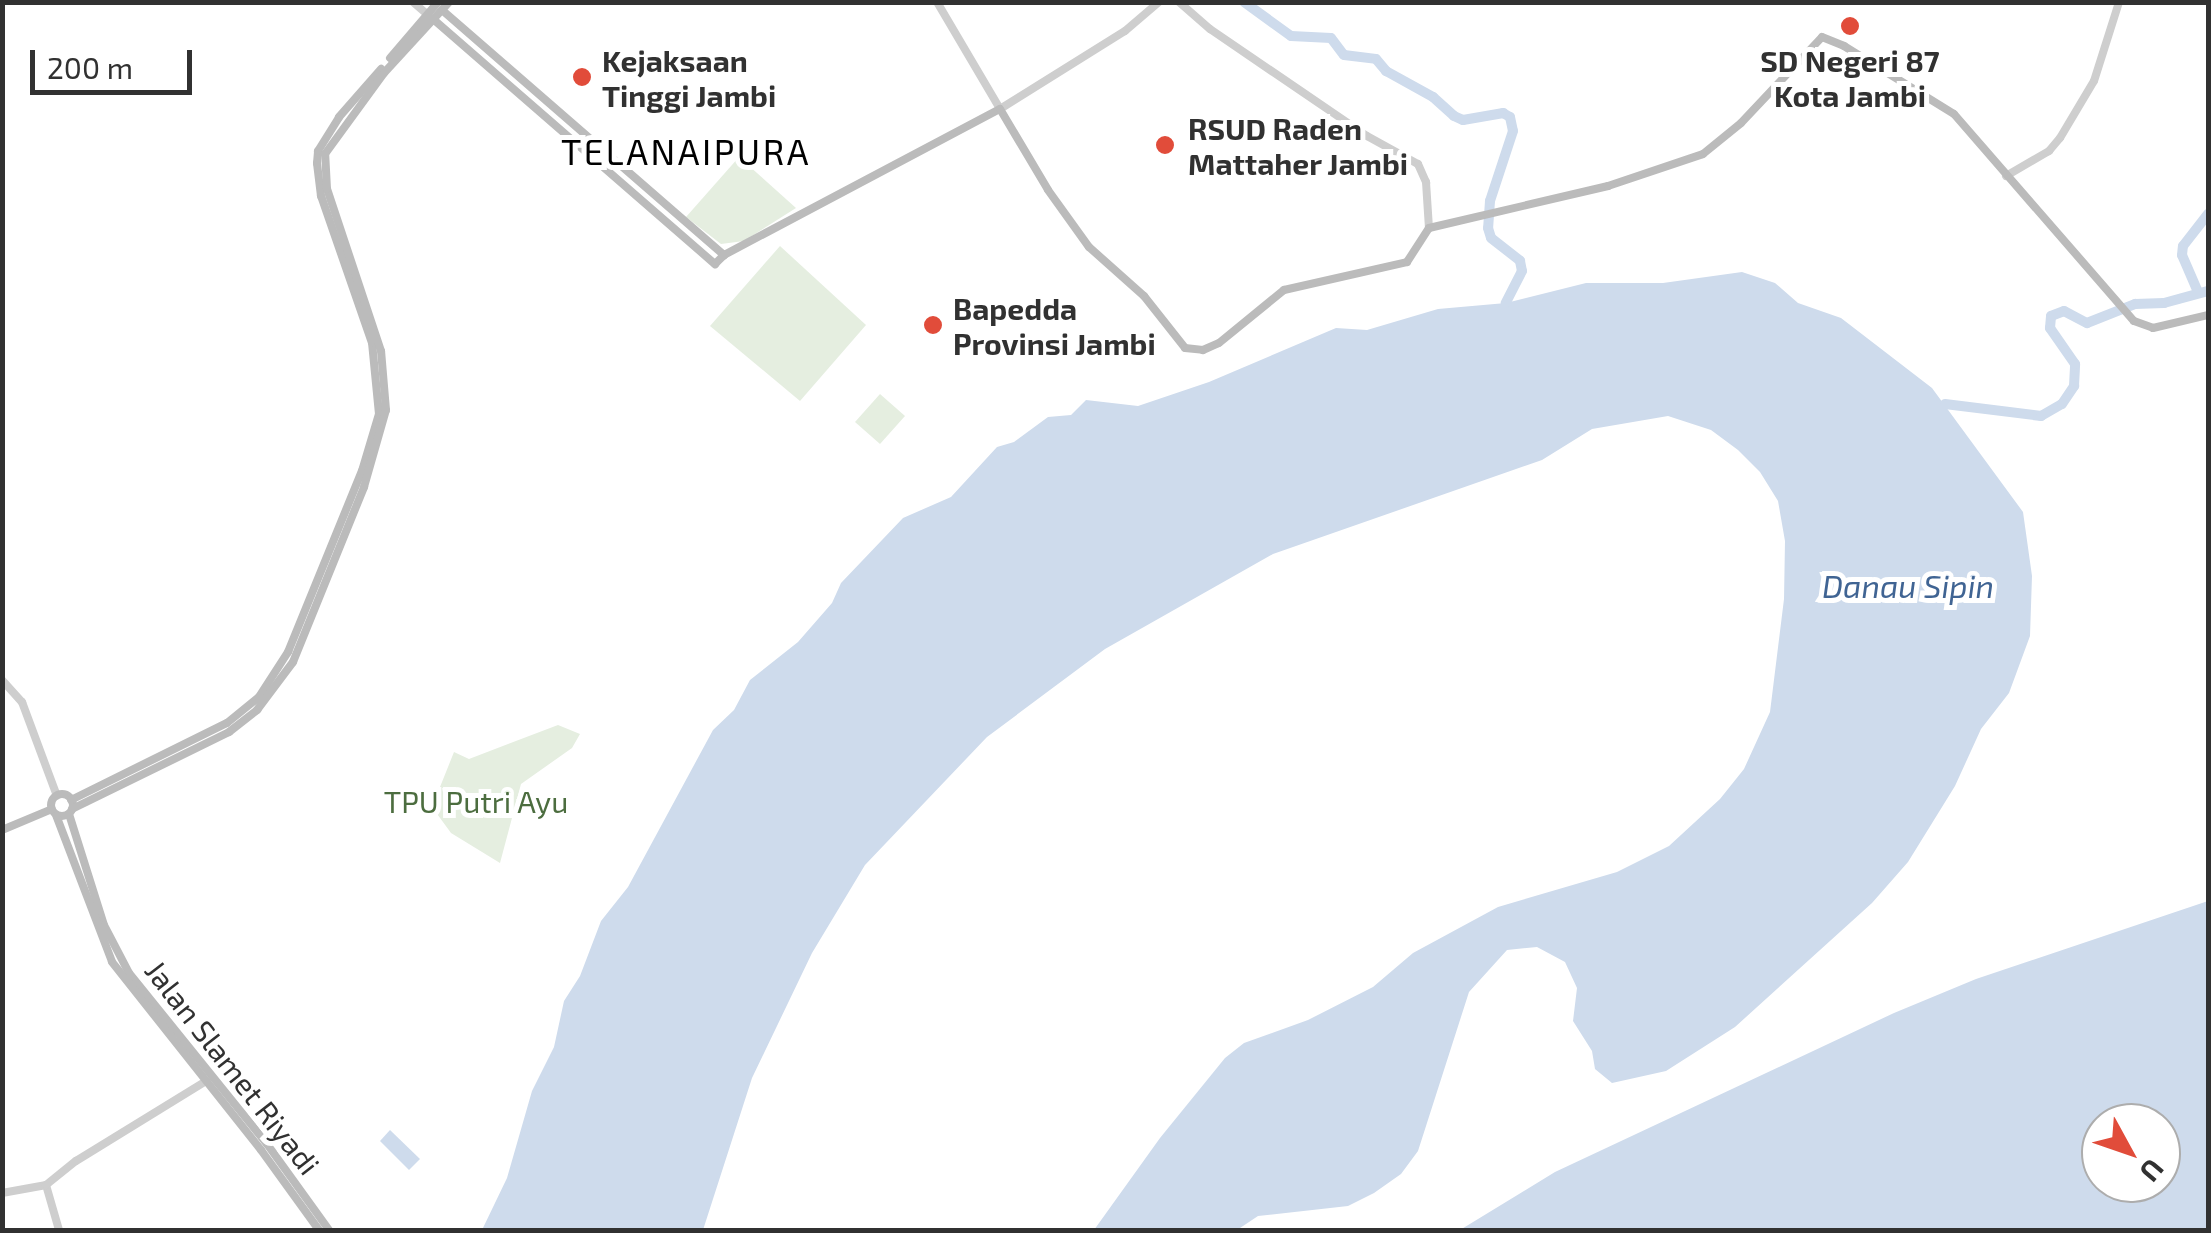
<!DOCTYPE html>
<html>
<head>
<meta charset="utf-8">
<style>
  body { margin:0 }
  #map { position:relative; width:2211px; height:1233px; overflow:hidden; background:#fff; font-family:"Exo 2",sans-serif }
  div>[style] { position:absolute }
  .green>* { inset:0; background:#e5eee0 }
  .water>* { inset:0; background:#cedbec }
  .river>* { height:10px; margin:-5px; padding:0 5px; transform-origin:5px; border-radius:5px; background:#cedbec }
  .tertiary>* { height:8px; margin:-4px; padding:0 4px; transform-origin:4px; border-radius:4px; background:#cecece }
  .secondary>* { height:8px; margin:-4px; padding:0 4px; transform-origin:4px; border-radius:4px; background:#bbb }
  .secondary>.ring { margin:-4px; padding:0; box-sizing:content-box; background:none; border:8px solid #bbb; border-radius:50% }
  .dots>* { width:28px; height:28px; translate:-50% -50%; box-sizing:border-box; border:5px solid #fff; border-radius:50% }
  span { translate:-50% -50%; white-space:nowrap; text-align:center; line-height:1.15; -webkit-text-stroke:10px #fff; paint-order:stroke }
  .poi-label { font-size:30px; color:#313131; font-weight:700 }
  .left { translate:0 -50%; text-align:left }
  .park-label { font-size:30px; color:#4c6d3f }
  .street-label { font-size:30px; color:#313131 }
  .water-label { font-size:32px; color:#406493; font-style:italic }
  .quarter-label { font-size:35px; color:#000; letter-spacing:2.5px }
  .frame { position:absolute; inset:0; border:5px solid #313131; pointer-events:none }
  .north { position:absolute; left:2081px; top:1103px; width:100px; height:100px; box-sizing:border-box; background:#fff; border:2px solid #adadad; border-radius:50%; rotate:130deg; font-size:28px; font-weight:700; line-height:40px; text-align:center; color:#313131 }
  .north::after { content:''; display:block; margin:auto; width:35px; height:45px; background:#e14c3a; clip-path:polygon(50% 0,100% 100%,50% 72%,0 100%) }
  .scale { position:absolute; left:30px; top:50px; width:162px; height:45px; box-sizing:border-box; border:5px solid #313131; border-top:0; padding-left:12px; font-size:30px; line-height:35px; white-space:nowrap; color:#313131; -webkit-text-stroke:8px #fff; paint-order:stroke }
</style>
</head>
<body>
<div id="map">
  <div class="green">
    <div style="clip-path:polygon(739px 157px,796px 208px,744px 241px,721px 244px,686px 217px)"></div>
    <div style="clip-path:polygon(780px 246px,866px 325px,800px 401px,710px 326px)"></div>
    <div style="clip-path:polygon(880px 394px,905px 416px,880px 444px,855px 422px)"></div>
    <div style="clip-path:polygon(558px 725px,580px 734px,572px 748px,521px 784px,500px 863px,451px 833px,432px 807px,454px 752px,469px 759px)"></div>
  </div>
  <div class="water">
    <div style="clip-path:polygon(1742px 272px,1775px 283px,1798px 303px,1841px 318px,1932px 388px,2023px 512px,2032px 576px,2030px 636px,2009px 693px,1981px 729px,1955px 786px,1908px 862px,1872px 903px,1735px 1027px,1666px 1071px,1612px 1083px,1595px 1069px,1592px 1051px,1573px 1021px,1577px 988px,1565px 962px,1537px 947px,1507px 950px,1469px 992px,1418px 1151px,1401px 1174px,1374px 1193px,1348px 1206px,1258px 1216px,1237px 1230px,1094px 1230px,1160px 1138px,1225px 1058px,1244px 1043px,1308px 1020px,1373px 987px,1413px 953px,1498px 907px,1617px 872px,1669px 846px,1720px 799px,1744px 769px,1770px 712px,1784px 599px,1785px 541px,1778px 501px,1760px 472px,1738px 450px,1711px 430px,1668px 416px,1592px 429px,1542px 460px,1273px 554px,1105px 649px,987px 737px,865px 865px,812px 953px,752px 1078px,703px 1230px,482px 1230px,507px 1178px,532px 1091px,554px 1047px,564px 1001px,580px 976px,601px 921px,628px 887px,713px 730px,734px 710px,750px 680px,798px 642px,832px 603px,841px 583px,903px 518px,951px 497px,997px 447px,1014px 442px,1048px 417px,1071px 415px,1086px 400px,1138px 406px,1209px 382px,1336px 328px,1367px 330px,1438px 309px,1506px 303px,1586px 283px,1663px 283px)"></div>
    <div style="clip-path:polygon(evenodd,2208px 901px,2208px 1230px,1460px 1230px,1555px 1172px,1894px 1013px,1976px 979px,2208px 901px,2101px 1123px,2161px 1123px,2161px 1183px,2101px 1183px,2101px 1123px)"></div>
    <div style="clip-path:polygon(390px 1130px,420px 1159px,409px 1170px,380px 1141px)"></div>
  </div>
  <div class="river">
    <div style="left:1244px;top:2px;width:58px;rotate:35.9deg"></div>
    <div style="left:1291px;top:36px;width:40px;rotate:2.9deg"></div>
    <div style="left:1331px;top:38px;width:21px;rotate:53deg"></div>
    <div style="left:1344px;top:55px;width:32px;rotate:7deg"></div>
    <div style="left:1376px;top:59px;width:16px;rotate:50deg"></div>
    <div style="left:1386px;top:71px;width:54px;rotate:29deg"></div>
    <div style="left:1433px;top:97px;width:28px;rotate:42deg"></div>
    <div style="left:1454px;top:116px;width:10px;rotate:24deg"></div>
    <div style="left:1463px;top:120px;width:41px;rotate:-9.9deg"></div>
    <div style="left:1503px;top:113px;width:8px;rotate:30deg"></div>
    <div style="left:1510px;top:117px;width:14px;rotate:78deg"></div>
    <div style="left:1513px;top:131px;width:74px;rotate:108.2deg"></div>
    <div style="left:1490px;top:201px;width:27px;rotate:94deg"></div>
    <div style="left:1488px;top:228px;width:10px;rotate:73deg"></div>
    <div style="left:1491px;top:238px;width:37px;rotate:38deg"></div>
    <div style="left:1520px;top:261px;width:10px;rotate:79deg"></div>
    <div style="left:1522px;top:271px;width:36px;rotate:117deg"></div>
    <div style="left:2198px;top:292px;width:40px;rotate:-113.4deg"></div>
    <div style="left:2182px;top:255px;width:9px;rotate:-84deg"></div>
    <div style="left:2183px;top:246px;width:41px;rotate:-52deg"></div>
    <div style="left:1945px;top:404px;width:97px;rotate:7.1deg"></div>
    <div style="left:2041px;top:416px;width:24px;rotate:-30deg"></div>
    <div style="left:2062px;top:404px;width:22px;rotate:-56deg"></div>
    <div style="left:2074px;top:386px;width:22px;rotate:-87deg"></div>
    <div style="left:2075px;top:364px;width:44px;rotate:-124.8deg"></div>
    <div style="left:2050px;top:328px;width:12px;rotate:-85deg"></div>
    <div style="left:2051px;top:316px;width:14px;rotate:-21deg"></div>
    <div style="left:2064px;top:311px;width:26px;rotate:28deg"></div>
    <div style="left:2087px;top:323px;width:52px;rotate:-21.6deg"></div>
    <div style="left:2135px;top:304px;width:29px;rotate:-2deg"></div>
    <div style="left:2164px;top:303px;width:46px;rotate:-15.3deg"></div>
  </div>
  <div class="tertiary">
    <div style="left:413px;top:2px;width:21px;rotate:41deg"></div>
    <div style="left:937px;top:2px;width:124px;rotate:59.5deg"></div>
    <div style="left:1000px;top:109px;width:147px;rotate:-32deg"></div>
    <div style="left:1125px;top:31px;width:45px;rotate:-40.5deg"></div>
    <div style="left:1179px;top:2px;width:41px;rotate:41.1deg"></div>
    <div style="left:1210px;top:29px;width:190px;rotate:34.3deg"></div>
    <div style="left:1367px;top:136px;width:58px;rotate:28.8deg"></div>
    <div style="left:1418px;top:164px;width:20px;rotate:66deg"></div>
    <div style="left:1426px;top:182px;width:46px;rotate:86.3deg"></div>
    <div style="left:2006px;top:176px;width:50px;rotate:-30.2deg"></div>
    <div style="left:2049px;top:151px;width:17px;rotate:-50deg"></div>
    <div style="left:2060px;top:138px;width:66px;rotate:-59.2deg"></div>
    <div style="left:2094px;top:81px;width:83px;rotate:-72.4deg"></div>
    <div style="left:2px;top:680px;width:30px;rotate:48deg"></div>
    <div style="left:22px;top:702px;width:100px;rotate:69.6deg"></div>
    <div style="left:46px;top:1185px;width:47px;rotate:73.9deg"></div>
    <div style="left:2px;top:1193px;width:45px;rotate:-10.3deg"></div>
    <div style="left:46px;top:1185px;width:38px;rotate:-39deg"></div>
    <div style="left:76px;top:1161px;width:153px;rotate:-31.6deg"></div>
  </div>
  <div class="secondary">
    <div style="left:442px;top:10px;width:374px;rotate:41deg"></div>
    <div style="left:433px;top:19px;width:374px;rotate:41deg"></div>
    <div style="left:715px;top:264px;width:13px;rotate:-45deg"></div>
    <div style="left:724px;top:255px;width:312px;rotate:-27.9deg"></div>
    <div style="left:1000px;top:109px;width:94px;rotate:59.3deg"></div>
    <div style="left:1048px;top:190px;width:70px;rotate:54.3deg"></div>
    <div style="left:1089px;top:247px;width:74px;rotate:41.7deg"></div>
    <div style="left:1144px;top:296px;width:66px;rotate:51.7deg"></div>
    <div style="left:1185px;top:348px;width:18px;rotate:6deg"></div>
    <div style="left:1203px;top:350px;width:17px;rotate:-24deg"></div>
    <div style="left:1219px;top:343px;width:84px;rotate:-39.2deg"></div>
    <div style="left:1284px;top:290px;width:126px;rotate:-12.8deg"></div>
    <div style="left:1407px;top:262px;width:40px;rotate:-57.1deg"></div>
    <div style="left:1429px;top:228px;width:184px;rotate:-13.2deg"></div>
    <div style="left:1608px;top:186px;width:100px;rotate:-18.6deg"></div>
    <div style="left:1703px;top:154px;width:49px;rotate:-39.2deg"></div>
    <div style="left:1741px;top:123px;width:118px;rotate:-46.7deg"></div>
    <div style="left:1822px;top:37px;width:24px;rotate:22deg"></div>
    <div style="left:1844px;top:46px;width:129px;rotate:31.7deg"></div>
    <div style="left:1954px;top:114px;width:274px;rotate:49deg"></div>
    <div style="left:2134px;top:321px;width:20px;rotate:20deg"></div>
    <div style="left:2153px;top:328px;width:57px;rotate:-13.3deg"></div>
    <div style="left:390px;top:58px;width:74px;rotate:-49.4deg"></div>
    <div class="ring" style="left:51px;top:794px;width:14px;height:14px"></div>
    <div style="left:71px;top:800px;width:174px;rotate:-26.3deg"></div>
    <div style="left:227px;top:723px;width:41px;rotate:-39.1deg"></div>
    <div style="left:259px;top:697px;width:54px;rotate:-57.2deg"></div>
    <div style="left:288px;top:652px;width:196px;rotate:-67.8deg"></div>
    <div style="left:362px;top:471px;width:59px;rotate:-73.4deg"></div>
    <div style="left:379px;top:414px;width:71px;rotate:-95.6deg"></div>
    <div style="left:372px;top:343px;width:156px;rotate:-109.1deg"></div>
    <div style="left:321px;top:196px;width:33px;rotate:-97deg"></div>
    <div style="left:317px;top:163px;width:12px;rotate:-85deg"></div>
    <div style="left:318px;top:151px;width:40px;rotate:-58deg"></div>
    <div style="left:339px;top:117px;width:64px;rotate:-48.8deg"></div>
    <div style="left:72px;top:809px;width:175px;rotate:-26.1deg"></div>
    <div style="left:229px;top:732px;width:36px;rotate:-38deg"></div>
    <div style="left:257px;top:710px;width:60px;rotate:-53.1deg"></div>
    <div style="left:293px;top:662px;width:189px;rotate:-67.9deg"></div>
    <div style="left:364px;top:487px;width:80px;rotate:-74.1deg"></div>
    <div style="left:386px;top:410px;width:59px;rotate:-94.8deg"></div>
    <div style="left:381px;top:351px;width:171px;rotate:-108.4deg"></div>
    <div style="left:327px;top:189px;width:35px;rotate:-93deg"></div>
    <div style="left:325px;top:154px;width:100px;rotate:-53.9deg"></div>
    <div style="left:384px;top:73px;width:96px;rotate:-47.5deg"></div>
    <div style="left:69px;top:814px;width:116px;rotate:72.5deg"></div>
    <div style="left:104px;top:925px;width:54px;rotate:62.5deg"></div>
    <div style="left:129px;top:973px;width:220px;rotate:51.1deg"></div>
    <div style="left:267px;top:1144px;width:106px;rotate:54.2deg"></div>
    <div style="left:56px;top:815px;width:157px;rotate:69.1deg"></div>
    <div style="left:112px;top:962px;width:240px;rotate:51.6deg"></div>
    <div style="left:261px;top:1150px;width:99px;rotate:54.1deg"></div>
    <div style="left:2px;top:830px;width:54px;rotate:-22.8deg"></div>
  </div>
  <div class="dots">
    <div style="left:1850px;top:26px;background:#e14c3a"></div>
    <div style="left:582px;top:77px;background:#e14c3a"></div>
    <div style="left:1165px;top:145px;background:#e14c3a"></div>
    <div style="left:933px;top:325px;background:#e14c3a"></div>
  </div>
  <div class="poi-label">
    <span class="left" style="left:602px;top:77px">Kejaksaan<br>Tinggi Jambi</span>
    <span style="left:1850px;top:77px">SD Negeri 87<br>Kota Jambi</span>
    <span class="left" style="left:1188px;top:145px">RSUD Raden<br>Mattaher Jambi</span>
    <span class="left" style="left:953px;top:325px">Bapedda<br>Provinsi Jambi</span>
  </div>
  <div class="park-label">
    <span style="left:476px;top:801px">TPU Putri Ayu</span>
  </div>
  <div class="street-label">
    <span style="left:233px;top:1067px;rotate:52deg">Jalan Slamet Riyadi</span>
  </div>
  <div class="water-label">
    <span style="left:1908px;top:585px">Danau Sipin</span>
  </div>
  <div class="quarter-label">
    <span style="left:686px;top:151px">TELANAIPURA</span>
  </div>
  <div class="frame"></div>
  <div class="north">U</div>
  <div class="scale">200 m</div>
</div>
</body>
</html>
